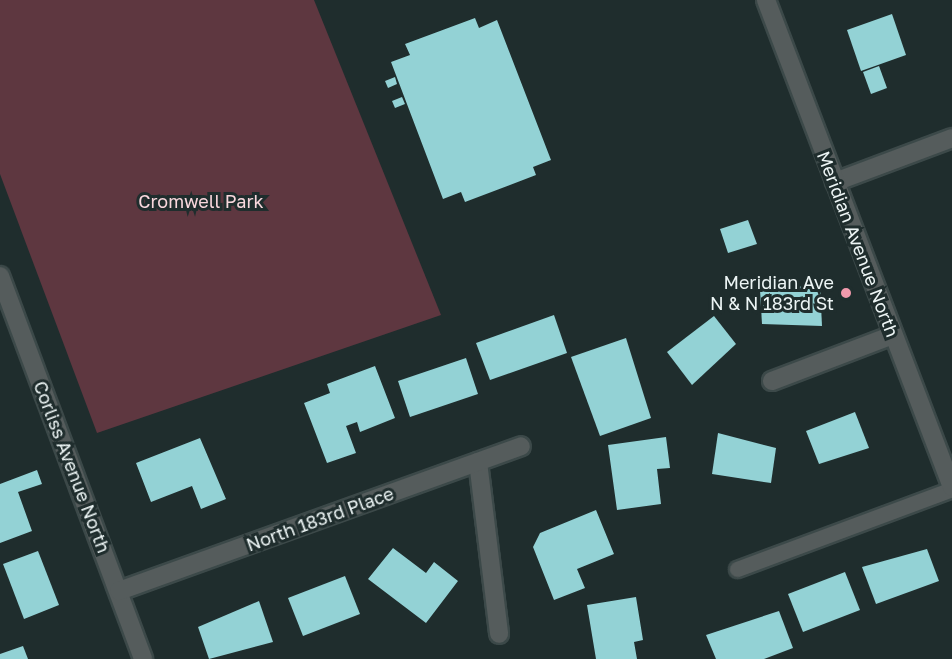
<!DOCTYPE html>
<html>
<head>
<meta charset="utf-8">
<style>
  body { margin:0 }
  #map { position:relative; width:952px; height:659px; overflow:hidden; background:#1f2d2d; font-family:"Golos Text",sans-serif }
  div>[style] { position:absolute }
  .green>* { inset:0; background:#5e3740 }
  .building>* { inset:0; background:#93d2d5 }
  .roads { filter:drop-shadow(2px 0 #3c4949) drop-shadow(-2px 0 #3c4949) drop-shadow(0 2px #3c4949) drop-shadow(0 -2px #3c4949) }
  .service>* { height:15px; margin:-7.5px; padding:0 7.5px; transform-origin:7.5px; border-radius:7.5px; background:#555c5c }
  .minor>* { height:18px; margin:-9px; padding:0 9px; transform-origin:9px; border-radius:9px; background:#555c5c }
  .tertiary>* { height:18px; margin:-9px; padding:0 9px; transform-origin:9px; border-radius:9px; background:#555c5c }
  .dots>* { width:16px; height:16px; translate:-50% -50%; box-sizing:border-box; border:3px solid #1f2d2d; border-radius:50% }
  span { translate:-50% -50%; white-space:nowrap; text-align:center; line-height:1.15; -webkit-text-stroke:6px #1f2d2d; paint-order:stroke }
  .park-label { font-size:18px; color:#f9d7dd }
  .street-label { font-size:18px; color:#edf5f5 }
  .poi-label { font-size:18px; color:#edf5f5 }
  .right { translate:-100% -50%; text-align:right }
</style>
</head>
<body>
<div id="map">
  <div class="green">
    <div style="clip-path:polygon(0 0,314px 0,441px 315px,97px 433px,0 174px)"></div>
  </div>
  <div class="building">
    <div style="clip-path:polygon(892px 14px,906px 55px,861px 71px,847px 30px)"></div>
    <div style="clip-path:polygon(475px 18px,479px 28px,497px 20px,551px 160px,533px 167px,536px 175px,465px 202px,461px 192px,443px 199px,391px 62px,410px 55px,405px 44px)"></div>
    <div style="clip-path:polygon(879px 66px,887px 88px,871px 94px,863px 72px)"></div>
    <div style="clip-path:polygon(395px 77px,397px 84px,388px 88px,385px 81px)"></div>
    <div style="clip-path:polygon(402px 97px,405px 104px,395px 108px,392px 101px)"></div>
    <div style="clip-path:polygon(748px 220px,757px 244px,728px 253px,720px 229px)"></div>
    <div style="clip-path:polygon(820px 285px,822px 326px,762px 324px,760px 290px)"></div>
    <div style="clip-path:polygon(554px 315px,567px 353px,490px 380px,476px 343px)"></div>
    <div style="clip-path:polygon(714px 316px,736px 344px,692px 385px,667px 352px)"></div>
    <div style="clip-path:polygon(626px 338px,651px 418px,600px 436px,571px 357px)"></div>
    <div style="clip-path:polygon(466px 358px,478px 394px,410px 417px,398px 381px)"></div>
    <div style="clip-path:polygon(375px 366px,395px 418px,360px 432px,357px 422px,346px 426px,356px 453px,327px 463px,304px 403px,330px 393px,327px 384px)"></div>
    <div style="clip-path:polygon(855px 412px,869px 448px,819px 464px,806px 431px)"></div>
    <div style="clip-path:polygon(718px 433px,776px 448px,771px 483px,712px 474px)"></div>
    <div style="clip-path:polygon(666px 437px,670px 468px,657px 469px,661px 504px,617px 510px,608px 445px)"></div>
    <div style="clip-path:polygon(200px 438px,226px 499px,201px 509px,192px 486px,151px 502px,136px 463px)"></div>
    <div style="clip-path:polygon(37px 470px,42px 484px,18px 492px,32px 531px,0 543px,0 484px)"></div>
    <div style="clip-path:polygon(596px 510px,614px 554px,577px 569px,585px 588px,554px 600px,533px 547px,540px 533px)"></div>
    <div style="clip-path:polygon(393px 548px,426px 573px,434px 562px,458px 581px,426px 623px,368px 579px)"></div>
    <div style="clip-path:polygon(927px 549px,939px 581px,876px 604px,862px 567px)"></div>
    <div style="clip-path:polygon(38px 551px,59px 605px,24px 619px,3px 564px)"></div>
    <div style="clip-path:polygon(845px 572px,860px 610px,803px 632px,788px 594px)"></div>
    <div style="clip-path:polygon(345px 576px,360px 614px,303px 636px,288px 598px)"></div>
    <div style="clip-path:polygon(636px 597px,643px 640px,634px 642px,637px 659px,596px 659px,587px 605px)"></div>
    <div style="clip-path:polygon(259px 601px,273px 642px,209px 659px,198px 627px)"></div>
    <div style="clip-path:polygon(779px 611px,793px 648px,764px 659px,716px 659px,706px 635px)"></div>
    <div style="clip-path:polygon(23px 646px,28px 659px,0 659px,0 654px)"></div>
  </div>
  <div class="roads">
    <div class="service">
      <div style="left:737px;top:569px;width:229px;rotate:-20.4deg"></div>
    </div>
    <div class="minor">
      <div style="left:835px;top:182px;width:125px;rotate:-20.6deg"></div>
      <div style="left:0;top:276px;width:409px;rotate:69.5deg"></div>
      <div style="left:772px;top:381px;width:129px;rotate:-20.8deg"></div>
      <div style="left:478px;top:462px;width:173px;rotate:83deg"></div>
      <div style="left:119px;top:591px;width:427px;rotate:-19.8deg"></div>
    </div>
    <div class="tertiary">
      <div style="left:766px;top:0;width:521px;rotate:69.1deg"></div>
    </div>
  </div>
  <div class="dots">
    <div style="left:846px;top:293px;background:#f29aad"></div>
  </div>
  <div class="park-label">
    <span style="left:201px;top:201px">Cromwell Park</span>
  </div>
  <div class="street-label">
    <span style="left:858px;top:244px;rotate:69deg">Meridian Avenue North</span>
    <span style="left:72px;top:467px;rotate:69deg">Corliss Avenue North</span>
    <span style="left:320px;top:519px;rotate:-20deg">North 183rd Place</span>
  </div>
  <div class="poi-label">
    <span class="right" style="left:834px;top:293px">Meridian Ave<br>N &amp; N 183rd St</span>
  </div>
</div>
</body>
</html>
